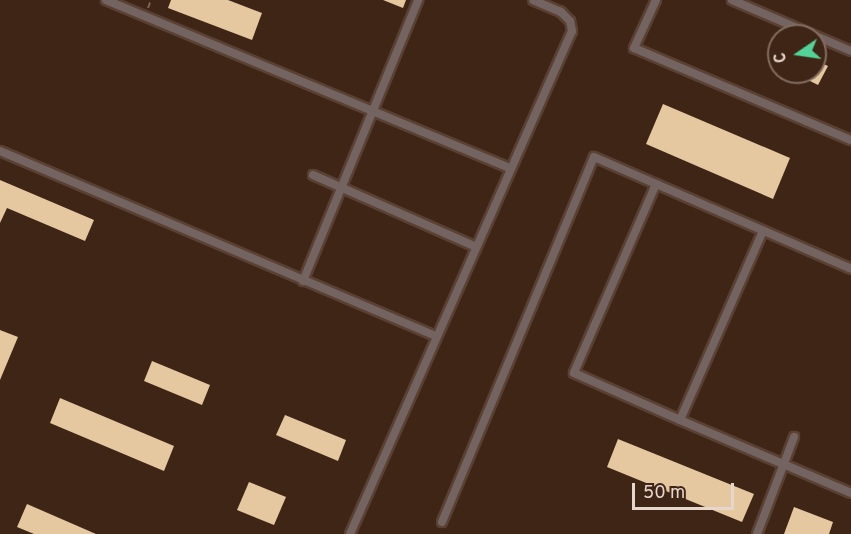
<!DOCTYPE html>
<html>
<head>
<meta charset="utf-8">
<style>
  body { margin:0 }
  #map { position:relative; width:851px; height:534px; overflow:hidden; background:#3f2516; font-family:Overpass,sans-serif }
  div>[style] { position:absolute }
  .building>* { inset:0; background:#e5c7a0 }
  .path>* { height:2px; margin-top:-1px; transform-origin:0; background:repeating-linear-gradient(90deg,#7c6558 0 6px,transparent 0 9px) }
  .roads { filter:drop-shadow(2px 0 #5a4133) drop-shadow(-2px 0 #5a4133) drop-shadow(0 2px #5a4133) drop-shadow(0 -2px #5a4133) }
  .service>* { height:8px; margin:-4px; padding:0 4px; transform-origin:4px; border-radius:4px; background:#746461 }
  span { translate:-50% -50%; white-space:nowrap; text-align:center; line-height:1.15; -webkit-text-stroke:6px #3f2516; paint-order:stroke }
  .north { position:absolute; left:767px; top:24px; width:60px; height:60px; box-sizing:border-box; background:#3f2516; border:2px solid #826c5f; border-radius:50%; rotate:257deg; font-size:16px; font-weight:700; line-height:24px; text-align:center; color:#e7d6cc }
  .north::after { content:''; display:block; margin:auto; width:21px; height:27px; background:#51d397; clip-path:polygon(50% 0,100% 100%,50% 72%,0 100%) }
  .scale { position:absolute; left:632px; top:483px; width:102px; height:27px; box-sizing:border-box; border:3px solid #e7d6cc; border-top:0; padding-left:8px; font-size:18px; line-height:21px; white-space:nowrap; color:#e7d6cc; -webkit-text-stroke:4px #3f2516; paint-order:stroke }
</style>
</head>
<body>
<div id="map">
  <div class="building">
    <div style="clip-path:polygon(171px 0,228px 0,262px 13px,252px 40px,168px 8px)"></div>
    <div style="clip-path:polygon(383px 0,406px 0,403px 8px)"></div>
    <div style="clip-path:polygon(815px 60px,828px 66px,818px 85px,792px 72px,815px 72px)"></div>
    <div style="clip-path:polygon(663px 104px,790px 158px,773px 199px,646px 144px)"></div>
    <div style="clip-path:polygon(0 180px,94px 220px,85px 241px,7px 208px,0 223px)"></div>
    <div style="clip-path:polygon(0 330px,18px 337px,0 380px)"></div>
    <div style="clip-path:polygon(152px 361px,210px 385px,202px 405px,144px 381px)"></div>
    <div style="clip-path:polygon(60px 398px,174px 446px,164px 471px,50px 423px)"></div>
    <div style="clip-path:polygon(285px 415px,346px 440px,338px 461px,276px 435px)"></div>
    <div style="clip-path:polygon(618px 439px,754px 494px,742px 522px,607px 467px)"></div>
    <div style="clip-path:polygon(249px 482px,286px 497px,274px 525px,237px 510px)"></div>
    <div style="clip-path:polygon(27px 504px,96px 534px,34px 534px,17px 527px)"></div>
    <div style="clip-path:polygon(794px 507px,833px 522px,829px 534px,784px 534px)"></div>
  </div>
  <div class="path">
    <div style="left:148px;top:8px;width:9px;rotate:-69deg"></div>
  </div>
  <div class="roads">
    <div class="service">
      <div style="left:106px;top:0;width:437px;rotate:22.6deg"></div>
      <div style="left:656px;top:0;width:53px;rotate:114.6deg"></div>
      <div style="left:634px;top:48px;width:236px;rotate:23deg"></div>
      <div style="left:732px;top:0;width:129px;rotate:23.2deg"></div>
      <div style="left:0;top:151px;width:473px;rotate:23deg"></div>
      <div style="left:313px;top:175px;width:176px;rotate:23.8deg"></div>
      <div style="left:656px;top:184px;width:206px;rotate:113.5deg"></div>
      <div style="left:574px;top:373px;width:116px;rotate:23.9deg"></div>
      <div style="left:680px;top:420px;width:206px;rotate:-66.3deg"></div>
      <div style="left:303px;top:281px;width:304px;rotate:-67.7deg"></div>
      <div style="left:680px;top:420px;width:186px;rotate:23.1deg"></div>
      <div style="left:442px;top:522px;width:395px;rotate:-67.4deg"></div>
      <div style="left:594px;top:157px;width:280px;rotate:23.5deg"></div>
      <div style="left:350px;top:534px;width:550px;rotate:-66.19deg"></div>
      <div style="left:572px;top:31px;width:10px;rotate:-101deg"></div>
      <div style="left:570px;top:21px;width:13px;rotate:-135deg"></div>
      <div style="left:561px;top:12px;width:30px;rotate:-157deg"></div>
      <div style="left:757px;top:534px;width:104px;rotate:-69.1deg"></div>
    </div>
  </div>
  <div class="north">С</div>
  <div class="scale">50 m</div>
</div>
</body>
</html>
